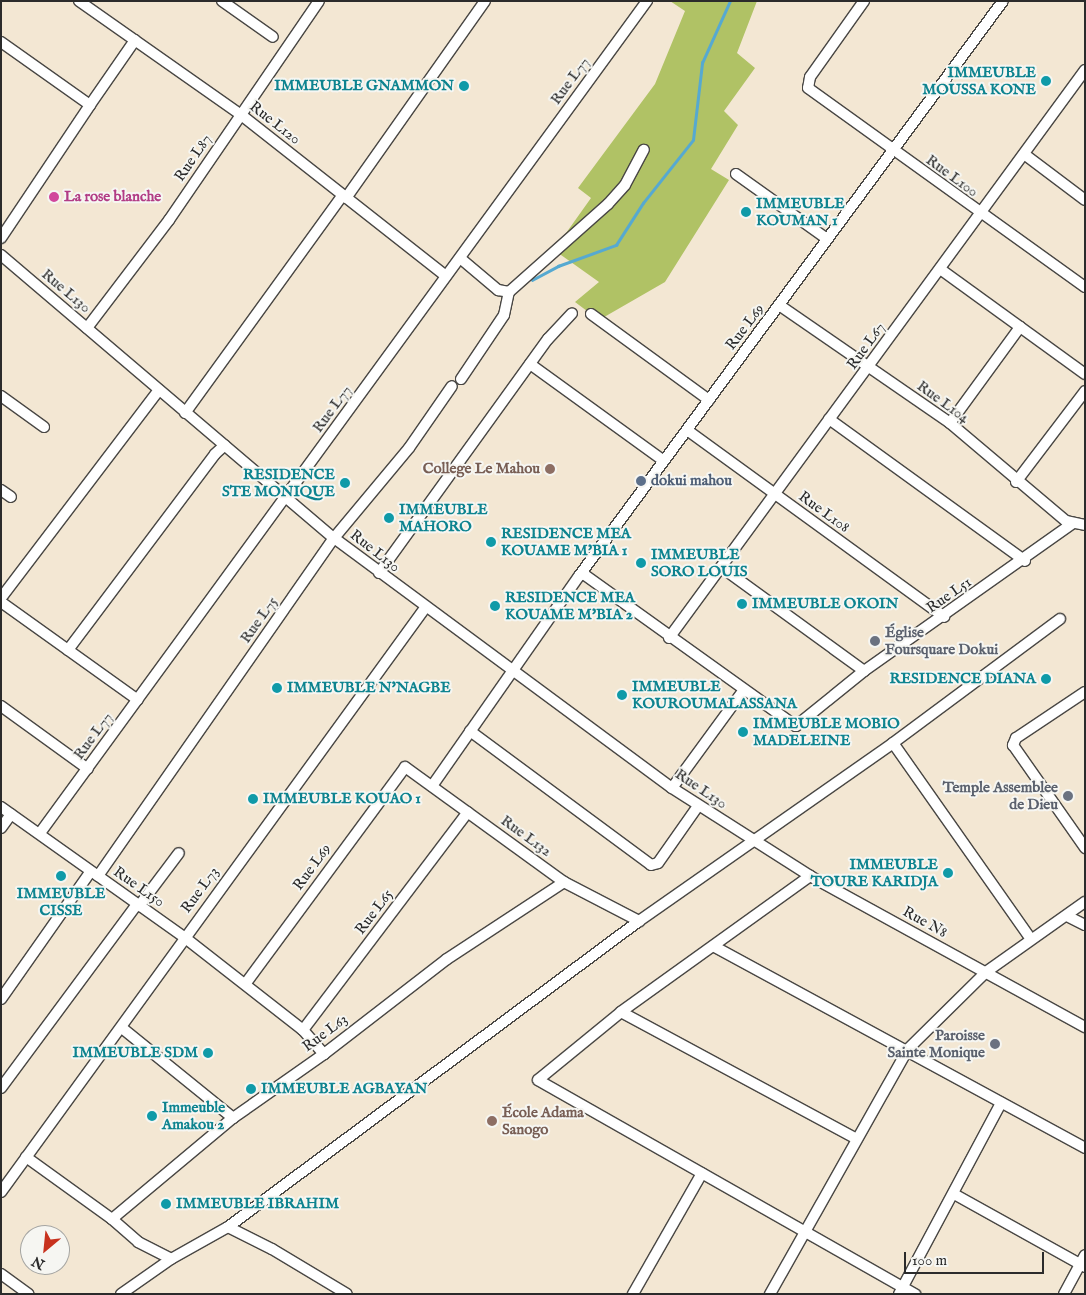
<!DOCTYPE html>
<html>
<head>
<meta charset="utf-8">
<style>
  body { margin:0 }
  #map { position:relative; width:1086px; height:1295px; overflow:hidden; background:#f3e7d3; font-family:"IM FELL English",serif }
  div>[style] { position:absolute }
  .green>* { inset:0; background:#b0c265 }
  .stream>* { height:2.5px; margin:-1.25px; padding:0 1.25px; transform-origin:1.25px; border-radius:1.25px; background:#56a9d1 }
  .roads { filter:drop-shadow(1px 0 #494744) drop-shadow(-1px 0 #494744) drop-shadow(0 1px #494744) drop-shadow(0 -1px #494744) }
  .minor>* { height:10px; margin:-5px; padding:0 5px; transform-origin:5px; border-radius:5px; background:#fff }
  .dots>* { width:14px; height:14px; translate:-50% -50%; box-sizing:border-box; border:2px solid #f6f6f2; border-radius:50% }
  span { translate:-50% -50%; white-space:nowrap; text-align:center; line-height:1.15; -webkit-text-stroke:4px #f6f6f2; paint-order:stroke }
  .culture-label { font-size:15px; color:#0d838f; font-weight:700 }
  .right { translate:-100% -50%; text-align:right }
  .left { translate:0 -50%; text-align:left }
  .street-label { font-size:15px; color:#2b2b2b }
  .hotel-label { font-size:15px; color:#b23c85; font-weight:700 }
  .education-label { font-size:15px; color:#785e54; font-weight:700 }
  .service-label { font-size:15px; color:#4e5e75; font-weight:700 }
  .worship-label { font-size:15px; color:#5b616d; font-weight:700 }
  .frame { position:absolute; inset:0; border:2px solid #2b2b2b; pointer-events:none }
  .north { position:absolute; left:20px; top:1225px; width:50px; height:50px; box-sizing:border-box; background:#f6f6f2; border:1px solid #a5a5a2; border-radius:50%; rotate:208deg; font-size:14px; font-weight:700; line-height:20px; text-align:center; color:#2b2b2b }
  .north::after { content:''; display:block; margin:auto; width:18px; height:22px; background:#c8321e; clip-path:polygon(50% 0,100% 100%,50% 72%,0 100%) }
  .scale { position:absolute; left:904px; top:1252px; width:140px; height:22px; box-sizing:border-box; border:2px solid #2b2b2b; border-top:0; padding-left:6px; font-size:15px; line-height:18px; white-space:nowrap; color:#2b2b2b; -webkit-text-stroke:4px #f6f6f2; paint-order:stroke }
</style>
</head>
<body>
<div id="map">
  <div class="green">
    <div style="clip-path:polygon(670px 1px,757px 1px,737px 53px,755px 68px,724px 111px,738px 125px,711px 169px,729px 180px,665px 282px,599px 320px,575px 302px,599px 282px,554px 250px,591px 198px,578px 188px,655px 84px,685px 11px)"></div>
  </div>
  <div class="stream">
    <div style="left:532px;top:280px;width:30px;rotate:-28deg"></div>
    <div style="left:558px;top:266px;width:62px;rotate:-19.9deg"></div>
    <div style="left:616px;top:245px;width:50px;rotate:-57.3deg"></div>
    <div style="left:643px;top:203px;width:80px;rotate:-51.6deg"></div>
    <div style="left:693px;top:140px;width:78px;rotate:-83.3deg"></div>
    <div style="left:702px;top:63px;width:68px;rotate:-65.7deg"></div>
  </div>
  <div class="roads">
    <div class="minor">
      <div style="left:79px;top:1px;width:197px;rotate:35.1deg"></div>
      <div style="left:240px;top:114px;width:262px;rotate:38.2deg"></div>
      <div style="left:222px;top:1px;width:62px;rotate:35.2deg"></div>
      <div style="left:864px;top:1px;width:93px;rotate:125.4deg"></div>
      <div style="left:810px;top:77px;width:11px;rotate:100deg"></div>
      <div style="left:808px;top:88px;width:341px;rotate:35.7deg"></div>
      <div style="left:1px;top:42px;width:109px;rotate:35.3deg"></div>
      <div style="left:90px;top:105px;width:79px;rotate:-55.3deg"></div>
      <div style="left:1024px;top:154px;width:76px;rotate:37deg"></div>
      <div style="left:736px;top:174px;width:112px;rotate:35.5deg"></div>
      <div style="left:346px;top:198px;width:241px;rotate:-54.8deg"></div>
      <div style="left:1px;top:238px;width:160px;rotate:-56.2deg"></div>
      <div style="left:1px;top:255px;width:437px;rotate:40.4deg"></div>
      <div style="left:334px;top:538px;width:420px;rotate:36.5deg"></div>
      <div style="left:672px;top:788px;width:164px;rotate:32.5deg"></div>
      <div style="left:810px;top:876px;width:314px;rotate:28.8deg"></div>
      <div style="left:460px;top:258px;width:50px;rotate:40.1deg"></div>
      <div style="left:498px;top:290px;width:11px;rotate:10deg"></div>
      <div style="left:509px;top:292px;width:132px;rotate:-41.6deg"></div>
      <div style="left:608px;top:204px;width:25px;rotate:-48deg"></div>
      <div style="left:625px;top:185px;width:40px;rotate:-62deg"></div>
      <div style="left:940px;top:269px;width:179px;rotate:35.9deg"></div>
      <div style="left:779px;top:305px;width:208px;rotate:34.6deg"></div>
      <div style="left:950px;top:423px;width:152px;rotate:40.2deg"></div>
      <div style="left:1066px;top:521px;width:19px;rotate:12deg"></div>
      <div style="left:591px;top:314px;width:146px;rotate:36.1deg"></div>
      <div style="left:87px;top:328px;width:136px;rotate:-52.8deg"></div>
      <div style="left:169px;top:220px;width:265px;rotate:-55.6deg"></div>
      <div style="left:530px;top:364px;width:165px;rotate:35.9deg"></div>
      <div style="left:461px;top:379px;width:77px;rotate:-56.1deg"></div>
      <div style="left:504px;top:315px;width:24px;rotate:-78deg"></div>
      <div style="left:1px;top:396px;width:53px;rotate:35.8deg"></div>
      <div style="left:185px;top:413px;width:268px;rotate:-54.1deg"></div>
      <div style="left:829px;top:419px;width:242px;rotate:35.9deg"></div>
      <div style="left:950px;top:423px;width:119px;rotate:-53.9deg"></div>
      <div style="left:687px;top:430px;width:318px;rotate:36deg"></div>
      <div style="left:1016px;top:482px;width:114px;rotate:-52.8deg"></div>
      <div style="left:1px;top:490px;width:12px;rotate:35deg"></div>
      <div style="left:721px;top:567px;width:177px;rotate:36deg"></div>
      <div style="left:379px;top:573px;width:289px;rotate:-54.2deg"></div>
      <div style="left:548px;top:339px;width:35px;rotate:-47deg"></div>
      <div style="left:582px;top:573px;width:263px;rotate:35.6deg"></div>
      <div style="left:796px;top:726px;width:87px;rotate:-39deg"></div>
      <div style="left:864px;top:671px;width:256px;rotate:-35.3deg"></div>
      <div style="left:1px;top:598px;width:261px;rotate:-52.8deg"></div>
      <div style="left:1px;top:602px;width:168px;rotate:35.6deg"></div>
      <div style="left:669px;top:638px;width:704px;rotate:-53.78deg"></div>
      <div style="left:68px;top:650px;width:245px;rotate:-53.1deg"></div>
      <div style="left:215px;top:454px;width:13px;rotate:-42deg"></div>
      <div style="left:1085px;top:692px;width:83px;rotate:146.3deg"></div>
      <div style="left:1016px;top:738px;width:8px;rotate:113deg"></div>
      <div style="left:1013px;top:745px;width:126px;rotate:55deg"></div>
      <div style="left:1px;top:706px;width:107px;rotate:35.9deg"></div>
      <div style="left:470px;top:731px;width:225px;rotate:36.5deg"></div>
      <div style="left:651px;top:865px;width:7px;rotate:-16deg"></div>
      <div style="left:658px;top:863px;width:70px;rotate:-54.9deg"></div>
      <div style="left:893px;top:743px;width:238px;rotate:54.9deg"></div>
      <div style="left:432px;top:786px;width:256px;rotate:-55deg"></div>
      <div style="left:579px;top:576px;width:714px;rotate:-53.6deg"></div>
      <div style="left:672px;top:788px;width:120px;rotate:-53.8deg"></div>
      <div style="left:1px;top:807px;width:224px;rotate:35.4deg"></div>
      <div style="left:184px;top:937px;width:151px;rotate:38deg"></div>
      <div style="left:303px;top:1030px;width:32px;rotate:49deg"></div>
      <div style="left:1px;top:828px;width:17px;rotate:-54deg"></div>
      <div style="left:40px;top:833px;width:1030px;rotate:-53.89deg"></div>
      <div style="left:98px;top:876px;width:412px;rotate:-55.1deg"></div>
      <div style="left:334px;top:538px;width:117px;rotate:-50.2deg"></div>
      <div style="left:409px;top:448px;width:75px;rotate:-55.3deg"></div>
      <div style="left:810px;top:876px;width:233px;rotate:144.3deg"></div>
      <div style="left:621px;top:1012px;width:107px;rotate:140.7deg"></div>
      <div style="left:538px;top:1080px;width:434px;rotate:29.6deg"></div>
      <div style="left:139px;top:906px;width:66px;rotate:-53deg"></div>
      <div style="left:1067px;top:916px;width:20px;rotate:27deg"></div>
      <div style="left:715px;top:947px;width:421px;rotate:28.5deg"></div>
      <div style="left:246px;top:983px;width:268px;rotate:-53.6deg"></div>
      <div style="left:405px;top:767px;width:196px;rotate:35.9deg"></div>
      <div style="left:564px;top:882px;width:85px;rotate:27.5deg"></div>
      <div style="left:1px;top:999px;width:156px;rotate:-54.9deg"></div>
      <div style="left:621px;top:1012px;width:266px;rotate:28.3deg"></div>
      <div style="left:122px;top:1028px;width:143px;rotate:39deg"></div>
      <div style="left:303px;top:1030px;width:273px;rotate:-52.9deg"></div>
      <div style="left:1px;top:1088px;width:229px;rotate:-53.5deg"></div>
      <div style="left:26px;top:1157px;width:106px;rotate:35.8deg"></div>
      <div style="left:112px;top:1219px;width:35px;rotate:41deg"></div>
      <div style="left:138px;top:1242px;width:37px;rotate:27deg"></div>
      <div style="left:1px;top:1192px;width:722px;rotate:-54.02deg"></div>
      <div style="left:954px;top:1194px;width:150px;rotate:29.1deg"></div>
      <div style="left:112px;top:1219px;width:158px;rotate:-39.9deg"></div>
      <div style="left:233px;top:1118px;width:111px;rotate:-35.1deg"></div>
      <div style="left:324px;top:1054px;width:155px;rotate:-37.7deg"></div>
      <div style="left:447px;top:959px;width:140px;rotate:-33.3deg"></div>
      <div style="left:228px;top:1227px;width:49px;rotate:26.6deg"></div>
      <div style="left:272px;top:1249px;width:87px;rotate:31deg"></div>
      <div style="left:1px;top:1274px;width:34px;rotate:36deg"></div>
      <div style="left:121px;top:1294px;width:61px;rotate:-35deg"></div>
      <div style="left:171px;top:1259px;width:65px;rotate:-29.3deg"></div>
      <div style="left:228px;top:1227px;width:512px;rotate:-36.67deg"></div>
      <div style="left:639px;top:921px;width:310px;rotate:-35deg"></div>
      <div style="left:893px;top:743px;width:208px;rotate:-36.6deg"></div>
      <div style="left:633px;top:1294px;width:139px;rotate:-60.3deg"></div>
      <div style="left:770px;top:1294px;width:281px;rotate:-60.6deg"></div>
      <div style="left:908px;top:1049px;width:110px;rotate:-44.6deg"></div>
      <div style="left:986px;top:972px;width:121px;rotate:-35.3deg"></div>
      <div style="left:899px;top:1294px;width:217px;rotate:-61.9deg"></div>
      <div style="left:1064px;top:1294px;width:44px;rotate:-61.7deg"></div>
    </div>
  </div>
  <div class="dots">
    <div style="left:1046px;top:81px;background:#0f9aa8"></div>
    <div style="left:464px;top:86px;background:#0f9aa8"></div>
    <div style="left:54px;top:197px;background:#d1479c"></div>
    <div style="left:746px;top:212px;background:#0f9aa8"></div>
    <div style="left:550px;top:469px;background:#8d6e63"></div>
    <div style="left:641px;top:481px;background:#5c6f8a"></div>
    <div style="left:345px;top:483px;background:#0f9aa8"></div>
    <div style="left:389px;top:518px;background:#0f9aa8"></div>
    <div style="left:491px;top:542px;background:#0f9aa8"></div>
    <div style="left:641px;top:563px;background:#0f9aa8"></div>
    <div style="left:742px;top:604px;background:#0f9aa8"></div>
    <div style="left:495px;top:606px;background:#0f9aa8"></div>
    <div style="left:875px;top:641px;background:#6b7280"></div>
    <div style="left:1046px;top:679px;background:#0f9aa8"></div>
    <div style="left:277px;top:688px;background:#0f9aa8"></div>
    <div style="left:622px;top:695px;background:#0f9aa8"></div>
    <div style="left:743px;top:732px;background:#0f9aa8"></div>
    <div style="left:1068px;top:796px;background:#6b7280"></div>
    <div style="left:253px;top:799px;background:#0f9aa8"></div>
    <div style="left:948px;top:873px;background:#0f9aa8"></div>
    <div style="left:61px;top:876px;background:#0f9aa8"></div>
    <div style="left:995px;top:1044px;background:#6b7280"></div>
    <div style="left:208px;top:1053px;background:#0f9aa8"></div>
    <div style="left:251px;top:1089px;background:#0f9aa8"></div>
    <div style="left:152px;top:1116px;background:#0f9aa8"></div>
    <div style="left:492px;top:1121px;background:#8d6e63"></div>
    <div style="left:166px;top:1204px;background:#0f9aa8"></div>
  </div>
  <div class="culture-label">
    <span class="right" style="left:1036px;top:81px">IMMEUBLE<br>MOUSSA KONE</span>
    <span class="right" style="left:454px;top:86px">IMMEUBLE GNAMMON</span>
    <span class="left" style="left:756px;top:212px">IMMEUBLE<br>KOUMAN 1</span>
    <span class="right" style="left:335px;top:483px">RESIDENCE<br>STE MONIQUE</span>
    <span class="left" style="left:399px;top:518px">IMMEUBLE<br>MAHORO</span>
    <span class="left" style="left:501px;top:542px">RESIDENCE MEA<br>KOUAME M'BIA 1</span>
    <span class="left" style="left:651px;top:563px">IMMEUBLE<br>SORO LOUIS</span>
    <span class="left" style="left:505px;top:606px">RESIDENCE MEA<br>KOUAME M'BIA 2</span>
    <span class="left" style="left:752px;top:604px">IMMEUBLE OKOIN</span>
    <span class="right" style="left:1036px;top:679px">RESIDENCE DIANA</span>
    <span class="left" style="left:632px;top:695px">IMMEUBLE<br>KOUROUMALASSANA</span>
    <span class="left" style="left:287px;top:688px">IMMEUBLE N'NAGBE</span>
    <span class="left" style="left:753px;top:732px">IMMEUBLE MOBIO<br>MADELEINE</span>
    <span class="left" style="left:263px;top:799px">IMMEUBLE KOUAO 1</span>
    <span class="right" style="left:938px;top:873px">IMMEUBLE<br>TOURE KARIDJA</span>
    <span style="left:61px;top:902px">IMMEUBLE<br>CISSE</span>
    <span class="right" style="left:198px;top:1053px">IMMEUBLE SDM</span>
    <span class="left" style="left:261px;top:1089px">IMMEUBLE AGBAYAN</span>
    <span class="left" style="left:162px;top:1116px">Immeuble<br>Amakou 2</span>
    <span class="left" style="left:176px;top:1204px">IMMEUBLE IBRAHIM</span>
  </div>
  <div class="street-label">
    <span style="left:570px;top:81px;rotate:-54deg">Rue L77</span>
    <span style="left:275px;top:123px;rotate:38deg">Rue L120</span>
    <span style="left:193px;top:158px;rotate:-56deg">Rue L87</span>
    <span style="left:952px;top:176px;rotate:36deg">Rue L100</span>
    <span style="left:66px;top:291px;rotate:40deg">Rue L130</span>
    <span style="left:745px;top:327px;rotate:-53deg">Rue L69</span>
    <span style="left:866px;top:346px;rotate:-54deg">Rue L67</span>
    <span style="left:943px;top:402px;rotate:36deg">Rue L104</span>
    <span style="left:332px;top:409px;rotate:-54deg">Rue L77</span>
    <span style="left:824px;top:512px;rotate:36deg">Rue L108</span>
    <span style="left:375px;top:551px;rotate:38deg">Rue L130</span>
    <span style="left:949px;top:595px;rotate:-35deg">Rue L51</span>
    <span style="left:259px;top:620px;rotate:-55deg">Rue L75</span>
    <span style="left:93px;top:736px;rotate:-54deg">Rue L77</span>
    <span style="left:701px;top:789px;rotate:34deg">Rue L130</span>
    <span style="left:526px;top:836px;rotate:36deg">Rue L132</span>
    <span style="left:312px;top:867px;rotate:-54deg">Rue L69</span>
    <span style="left:139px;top:887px;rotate:35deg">Rue L150</span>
    <span style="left:200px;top:890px;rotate:-54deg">Rue L73</span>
    <span style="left:374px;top:912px;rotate:-53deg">Rue L65</span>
    <span style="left:925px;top:922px;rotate:29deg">Rue N8</span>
    <span style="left:325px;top:1033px;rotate:-37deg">Rue L63</span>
  </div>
  <div class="hotel-label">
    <span class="left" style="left:64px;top:197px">La rose blanche</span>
  </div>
  <div class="education-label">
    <span class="right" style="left:540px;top:469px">College Le Mahou</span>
    <span class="left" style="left:502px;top:1121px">École Adama<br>Sanogo</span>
  </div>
  <div class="service-label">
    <span class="left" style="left:651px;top:481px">dokui mahou</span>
  </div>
  <div class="worship-label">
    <span class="left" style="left:885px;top:641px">Église<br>Foursquare Dokui</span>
    <span class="right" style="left:1058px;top:796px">Temple Assemblee<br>de Dieu</span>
    <span class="right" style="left:985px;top:1044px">Paroisse<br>Sainte Monique</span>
  </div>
  <div class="frame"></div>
  <div class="north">N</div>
  <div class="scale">100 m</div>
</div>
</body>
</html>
